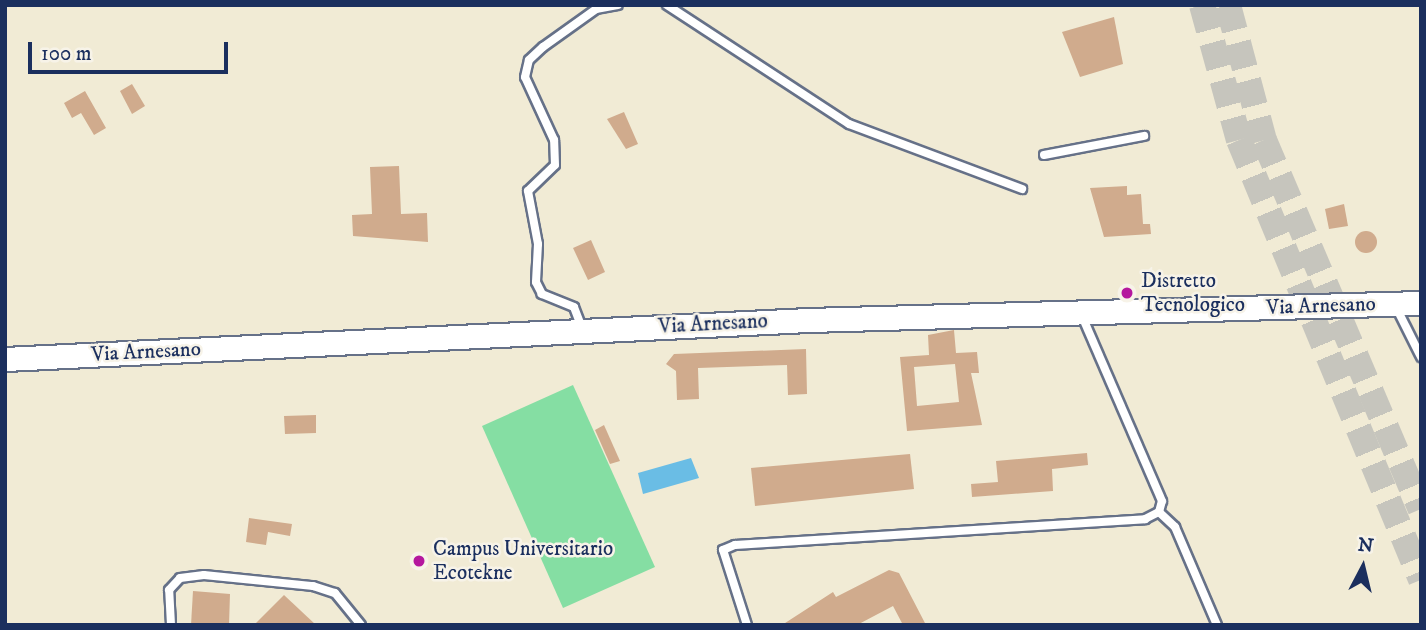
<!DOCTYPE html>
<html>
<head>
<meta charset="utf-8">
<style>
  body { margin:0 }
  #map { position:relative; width:1426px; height:630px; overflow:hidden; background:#f1ebd5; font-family:"IM FELL DW Pica",serif }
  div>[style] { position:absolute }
  .green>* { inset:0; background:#85dea3 }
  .water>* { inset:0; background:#6abde5 }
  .building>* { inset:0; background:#d0ab8d }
  .round { border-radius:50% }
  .trunk-tunnel>* { height:26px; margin-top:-13px; transform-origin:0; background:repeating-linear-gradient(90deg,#c6c5bd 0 26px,transparent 0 39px) }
  .roads { filter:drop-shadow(2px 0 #667188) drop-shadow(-2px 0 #667188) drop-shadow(0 2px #667188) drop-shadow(0 -2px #667188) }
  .service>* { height:8px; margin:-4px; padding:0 4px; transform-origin:4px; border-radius:4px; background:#fff }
  .secondary>* { height:23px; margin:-11.5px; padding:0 11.5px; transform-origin:11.5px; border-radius:11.5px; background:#fff }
  .dots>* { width:19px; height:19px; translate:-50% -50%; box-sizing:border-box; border:4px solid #f7f3e8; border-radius:50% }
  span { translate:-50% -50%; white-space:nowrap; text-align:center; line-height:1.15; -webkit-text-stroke:5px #f7f3e8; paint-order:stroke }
  .poi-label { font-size:21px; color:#1b2f5e }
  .left { translate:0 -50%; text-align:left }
  .street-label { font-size:21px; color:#1b2f5e }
  .frame { position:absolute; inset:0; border:7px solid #1b2f5e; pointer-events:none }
  .north { position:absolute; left:1328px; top:532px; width:70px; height:70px; -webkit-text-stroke:5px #f7f3e8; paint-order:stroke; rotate:7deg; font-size:19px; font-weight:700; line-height:28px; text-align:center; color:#1b2f5e }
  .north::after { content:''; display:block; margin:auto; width:24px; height:32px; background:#1b2f5e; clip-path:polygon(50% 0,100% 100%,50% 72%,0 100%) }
  .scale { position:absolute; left:28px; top:42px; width:200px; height:32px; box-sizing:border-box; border:4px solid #1b2f5e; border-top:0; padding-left:9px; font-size:21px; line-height:24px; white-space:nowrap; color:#1b2f5e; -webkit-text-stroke:5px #f7f3e8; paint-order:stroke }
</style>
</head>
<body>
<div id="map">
  <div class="green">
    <div style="clip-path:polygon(573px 385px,655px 567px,563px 608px,482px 426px)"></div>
  </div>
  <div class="water">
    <div style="clip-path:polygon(691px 458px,699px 478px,643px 494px,638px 473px)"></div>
  </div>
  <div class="building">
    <div style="clip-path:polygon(1114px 17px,1123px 64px,1080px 77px,1062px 32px)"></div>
    <div style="clip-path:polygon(132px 84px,145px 106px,132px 114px,120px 91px)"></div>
    <div style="clip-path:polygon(85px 91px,106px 128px,94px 135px,81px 113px,72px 118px,64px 103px)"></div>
    <div style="clip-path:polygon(624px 112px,638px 144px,626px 149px,607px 119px)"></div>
    <div style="clip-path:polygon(399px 166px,401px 214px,427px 213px,428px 242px,353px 236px,352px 215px,372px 214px,370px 167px)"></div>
    <div style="clip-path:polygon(1127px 186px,1127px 195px,1141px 194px,1143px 224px,1150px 224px,1151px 234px,1104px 237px,1090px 188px)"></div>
    <div style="clip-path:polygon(1344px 204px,1348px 226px,1329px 229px,1325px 209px)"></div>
    <div class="round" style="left:1355px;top:231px;width:22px;height:22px"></div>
    <div style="clip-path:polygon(591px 240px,605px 272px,588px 280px,573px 248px)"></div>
    <div style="clip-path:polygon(evenodd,954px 330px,956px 353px,977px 352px,979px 373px,971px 373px,982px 425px,907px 431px,900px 357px,929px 355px,928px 335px,954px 330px,955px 364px,959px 402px,917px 406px,914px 367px,955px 364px)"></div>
    <div style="clip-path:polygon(806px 349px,807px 394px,788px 395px,787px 365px,698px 368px,699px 399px,677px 400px,676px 371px,666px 364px,674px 354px)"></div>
    <div style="clip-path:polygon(316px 415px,316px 433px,285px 434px,284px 416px)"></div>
    <div style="clip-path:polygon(604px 425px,620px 461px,610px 464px,595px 430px)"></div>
    <div style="clip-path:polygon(1087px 453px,1088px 465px,1052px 469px,1053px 491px,972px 497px,971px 484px,998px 482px,996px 461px)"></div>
    <div style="clip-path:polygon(910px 454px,914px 489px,755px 506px,751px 468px)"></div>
    <div style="clip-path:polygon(249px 518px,292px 524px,290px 536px,268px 532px,266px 545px,246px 542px)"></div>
    <div style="clip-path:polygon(889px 570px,899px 573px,926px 625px,903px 625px,893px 606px,857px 625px,782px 625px,833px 592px,836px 597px)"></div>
    <div style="clip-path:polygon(193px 591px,230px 594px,229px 625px,191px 625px)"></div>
    <div style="clip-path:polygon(284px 595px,316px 625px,254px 625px)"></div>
  </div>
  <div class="trunk-tunnel">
    <div style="left:1202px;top:5px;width:140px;rotate:74.7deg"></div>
    <div style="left:1239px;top:140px;width:476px;rotate:67.5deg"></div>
    <div style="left:1228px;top:5px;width:140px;rotate:75.1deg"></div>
    <div style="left:1264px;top:140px;width:401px;rotate:67deg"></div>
  </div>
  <div class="roads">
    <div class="service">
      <div style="left:667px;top:5px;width:217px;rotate:33.2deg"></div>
      <div style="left:849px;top:124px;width:185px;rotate:20.6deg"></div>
      <div style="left:1044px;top:155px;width:102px;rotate:-10.8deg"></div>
      <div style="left:1396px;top:307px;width:56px;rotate:63.4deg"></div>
      <div style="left:582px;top:328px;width:22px;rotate:-111deg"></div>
      <div style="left:574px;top:307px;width:35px;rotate:-158deg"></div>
      <div style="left:542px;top:294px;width:13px;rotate:-117deg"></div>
      <div style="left:536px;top:282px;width:38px;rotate:-87deg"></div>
      <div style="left:538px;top:244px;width:54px;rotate:-100.7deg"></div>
      <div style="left:528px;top:191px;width:37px;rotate:-44deg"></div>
      <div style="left:555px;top:165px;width:25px;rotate:-92deg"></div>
      <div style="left:554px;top:140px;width:69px;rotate:-114.7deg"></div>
      <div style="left:525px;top:77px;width:17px;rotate:-77deg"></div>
      <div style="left:529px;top:60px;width:19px;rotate:-43deg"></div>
      <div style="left:543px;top:47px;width:65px;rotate:-35.6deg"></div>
      <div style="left:596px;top:9px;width:22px;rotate:-10deg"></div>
      <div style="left:1159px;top:512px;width:22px;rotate:43deg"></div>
      <div style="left:1175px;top:527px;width:107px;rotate:66.8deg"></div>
      <div style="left:171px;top:625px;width:35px;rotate:-93deg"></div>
      <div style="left:169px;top:590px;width:16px;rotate:-47deg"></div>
      <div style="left:180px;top:578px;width:24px;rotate:-7deg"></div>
      <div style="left:204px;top:575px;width:110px;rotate:5.8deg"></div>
      <div style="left:313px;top:586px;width:23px;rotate:18deg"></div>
      <div style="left:335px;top:593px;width:41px;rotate:50.9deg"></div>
      <div style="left:747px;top:625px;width:79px;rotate:-107.7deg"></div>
      <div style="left:723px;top:550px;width:13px;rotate:-23deg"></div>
      <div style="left:735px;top:545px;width:411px;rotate:-3.6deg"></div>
      <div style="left:1145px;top:519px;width:16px;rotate:-27deg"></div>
      <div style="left:1159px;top:512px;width:11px;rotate:-75deg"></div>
      <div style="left:1162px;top:501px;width:202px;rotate:-113.4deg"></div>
    </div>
    <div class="secondary">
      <div style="left:5px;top:359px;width:804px;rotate:-2.78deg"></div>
      <div style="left:808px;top:320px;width:613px;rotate:-1.59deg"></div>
    </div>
  </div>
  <div class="dots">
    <div style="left:1127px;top:293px;background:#b5179e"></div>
    <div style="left:419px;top:561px;background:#b5179e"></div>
  </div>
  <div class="poi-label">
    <span class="left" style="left:1141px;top:293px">Distretto<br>Tecnologico</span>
    <span class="left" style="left:433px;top:561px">Campus Universitario<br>Ecotekne</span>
  </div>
  <div class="street-label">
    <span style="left:1321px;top:306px;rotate:-2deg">Via Arnesano</span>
    <span style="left:713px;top:324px;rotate:-3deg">Via Arnesano</span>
    <span style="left:146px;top:352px;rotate:-3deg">Via Arnesano</span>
  </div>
  <div class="frame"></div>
  <div class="north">N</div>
  <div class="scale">100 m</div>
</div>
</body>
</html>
